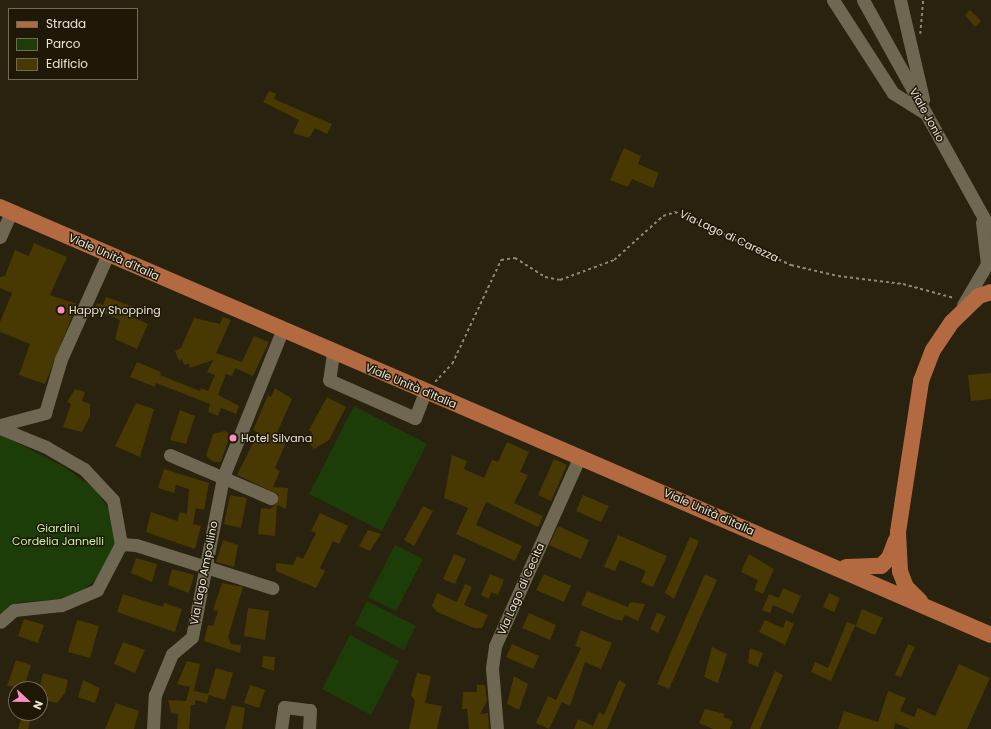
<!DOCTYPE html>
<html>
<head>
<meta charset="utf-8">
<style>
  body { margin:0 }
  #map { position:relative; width:991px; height:729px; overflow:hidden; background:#29220f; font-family:Poppins,sans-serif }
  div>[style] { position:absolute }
  .green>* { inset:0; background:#1d3d08 }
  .building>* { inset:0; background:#483802 }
  .path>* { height:1.5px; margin-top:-0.75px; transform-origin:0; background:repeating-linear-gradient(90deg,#8d8778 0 3px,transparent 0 6px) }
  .minor>* { height:13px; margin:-6.5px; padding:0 6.5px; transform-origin:6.5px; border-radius:6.5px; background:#6f6752 }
  .major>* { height:16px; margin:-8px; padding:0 8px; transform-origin:8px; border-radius:8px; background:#b46a40 }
  .dots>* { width:11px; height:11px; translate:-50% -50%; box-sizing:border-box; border:2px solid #1f1806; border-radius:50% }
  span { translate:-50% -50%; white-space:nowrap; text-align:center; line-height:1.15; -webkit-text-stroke:3px #1f1806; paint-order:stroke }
  .street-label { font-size:11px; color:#e9e5d9 }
  .poi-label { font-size:11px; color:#e9e5d9 }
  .left { translate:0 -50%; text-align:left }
  .park-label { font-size:11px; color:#c0f5a6 }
  .legend { position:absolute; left:8px; top:8px; width:130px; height:72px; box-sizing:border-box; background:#1f1806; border:1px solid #706a5a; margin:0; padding:5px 7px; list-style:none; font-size:12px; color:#e9e5d9 }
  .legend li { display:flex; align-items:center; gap:8px; height:20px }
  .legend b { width:20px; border:1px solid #706a5a }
  .north { position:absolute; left:8px; top:681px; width:40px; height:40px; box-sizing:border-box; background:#1f1806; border:1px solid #706a5a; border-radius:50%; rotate:112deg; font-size:11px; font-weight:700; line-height:16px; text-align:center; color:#e9e5d9 }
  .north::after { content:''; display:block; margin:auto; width:14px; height:18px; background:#fc8fc2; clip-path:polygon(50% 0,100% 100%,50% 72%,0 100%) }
</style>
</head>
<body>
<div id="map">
  <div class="green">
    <div style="clip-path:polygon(354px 406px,427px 444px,382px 531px,309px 494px)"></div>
    <div style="clip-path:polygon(0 434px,66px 468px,96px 490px,111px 513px,117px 539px,101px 575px,82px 591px,63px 599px,18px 602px,0 614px)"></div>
    <div style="clip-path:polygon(395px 545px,423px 559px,396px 611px,368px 597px)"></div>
    <div style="clip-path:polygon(367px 601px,416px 626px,404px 650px,355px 625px)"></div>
    <div style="clip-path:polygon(350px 635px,399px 661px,371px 715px,322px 689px)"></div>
  </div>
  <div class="building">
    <div style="clip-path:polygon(970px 10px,981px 21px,975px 27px,965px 15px)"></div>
    <div style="clip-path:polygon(269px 91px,276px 94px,274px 99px,332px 124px,327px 134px,315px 128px,309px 138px,293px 133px,299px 120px,263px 102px)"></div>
    <div style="clip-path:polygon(624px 148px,641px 156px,638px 164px,659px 173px,653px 188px,632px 179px,628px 187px,610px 180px)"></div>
    <div style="clip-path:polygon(34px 243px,67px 257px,50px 295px,77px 304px,45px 384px,19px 375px,30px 344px,0 332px,0 322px,12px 293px,0 288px,0 277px,5px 276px,15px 250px,29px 256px)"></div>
    <div style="clip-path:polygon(106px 297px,134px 307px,130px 316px,148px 324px,137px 349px,115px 339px,120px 320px,94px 309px,97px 303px,103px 305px)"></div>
    <div style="clip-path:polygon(223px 317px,231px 320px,216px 353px,242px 362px,254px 336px,269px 342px,253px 376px,235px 368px,232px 376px,226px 374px,218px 395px,239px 406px,236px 414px,221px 408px,218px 416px,208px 412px,210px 404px,156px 383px,155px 387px,130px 377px,137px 362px,161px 372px,160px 375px,200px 391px,201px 388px,208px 391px,215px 375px,207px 372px,213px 360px,190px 368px,189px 364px,184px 365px,182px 359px,179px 361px,175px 351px,181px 348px,194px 318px,220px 324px)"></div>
    <div style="clip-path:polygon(991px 373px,991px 399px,971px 401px,968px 375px)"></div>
    <div style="clip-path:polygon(275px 388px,292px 399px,277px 433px,288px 438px,275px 468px,280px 471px,273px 487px,288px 488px,286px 509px,277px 505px,275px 536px,258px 534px,261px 508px,270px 509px,276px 504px,278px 494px,237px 475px,258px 433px,253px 430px,268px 395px,271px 397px)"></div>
    <div style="clip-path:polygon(75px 389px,85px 392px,82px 401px,90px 404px,90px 416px,82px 432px,63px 427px,71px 404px,67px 402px)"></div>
    <div style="clip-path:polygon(327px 397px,346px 407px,329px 440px,314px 449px,308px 442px,312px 432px,309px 430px)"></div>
    <div style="clip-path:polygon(136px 403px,154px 409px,140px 457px,115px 446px)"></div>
    <div style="clip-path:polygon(180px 410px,195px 416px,186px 444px,170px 440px)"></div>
    <div style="clip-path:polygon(225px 431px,230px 435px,221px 462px,214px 462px,206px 456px,213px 434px)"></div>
    <div style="clip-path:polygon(507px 442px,529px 452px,520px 472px,528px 475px,514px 503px,543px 516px,538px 527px,486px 502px,476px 525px,522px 546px,515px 561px,456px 534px,468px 508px,444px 498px,452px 455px,467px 461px,464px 469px,484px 478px,492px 460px,498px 462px)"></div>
    <div style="clip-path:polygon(554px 459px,567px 465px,551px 501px,538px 495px)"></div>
    <div style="clip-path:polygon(164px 469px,209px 483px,204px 510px,196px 508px,193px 524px,201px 526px,195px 549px,146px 532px,151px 512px,177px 521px,180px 512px,187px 514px,189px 489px,176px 485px,174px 493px,158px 488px)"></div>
    <div style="clip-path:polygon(230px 495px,247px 498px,241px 528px,224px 524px)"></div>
    <div style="clip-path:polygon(583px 495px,609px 506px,601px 522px,576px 511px)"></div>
    <div style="clip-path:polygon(423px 506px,433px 511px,414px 546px,404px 540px)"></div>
    <div style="clip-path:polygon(320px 513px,348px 526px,339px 544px,333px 541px,320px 568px,325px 571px,316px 588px,276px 571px,276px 563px,293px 565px,297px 556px,303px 559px,316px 533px,311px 531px)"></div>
    <div style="clip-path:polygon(558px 526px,589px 540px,581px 559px,549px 545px)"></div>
    <div style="clip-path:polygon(368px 530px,381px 534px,370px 551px,359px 546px)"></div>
    <div style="clip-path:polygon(618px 535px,667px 556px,653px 587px,641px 582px,646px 571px,620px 560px,615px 571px,604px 567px)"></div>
    <div style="clip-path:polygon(690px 537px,699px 541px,674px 599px,665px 593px)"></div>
    <div style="clip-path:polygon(223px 540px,238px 545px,234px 567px,216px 562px)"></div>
    <div style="clip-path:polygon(454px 554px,466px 559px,455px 584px,443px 579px)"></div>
    <div style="clip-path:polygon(749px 554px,774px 569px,763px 594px,754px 590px,758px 580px,741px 572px)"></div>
    <div style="clip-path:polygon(136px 558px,157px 564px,152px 582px,131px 573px)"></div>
    <div style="clip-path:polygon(172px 569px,194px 575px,189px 593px,168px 585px)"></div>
    <div style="clip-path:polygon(490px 574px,504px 580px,498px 595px,491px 592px,489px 599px,481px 595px)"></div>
    <div style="clip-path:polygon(544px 574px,571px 586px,564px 602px,536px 590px)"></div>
    <div style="clip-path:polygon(705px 574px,717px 580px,669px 689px,657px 684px)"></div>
    <div style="clip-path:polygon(222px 583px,243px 587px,228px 637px,231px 644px,241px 645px,240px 653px,204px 641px,208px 625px,213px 626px,218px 611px,213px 610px)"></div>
    <div style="clip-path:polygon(465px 584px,472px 587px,464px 605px,488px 615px,482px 628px,474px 628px,437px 612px,432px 606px,437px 593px,457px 602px)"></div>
    <div style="clip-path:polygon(783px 588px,801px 596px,793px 614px,773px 605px,770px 613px,762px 610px,769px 594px,779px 598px)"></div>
    <div style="clip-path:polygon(587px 591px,628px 607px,630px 602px,645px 604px,638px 621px,625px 615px,622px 621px,614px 619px,581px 605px)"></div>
    <div style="clip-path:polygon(829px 593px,840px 598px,834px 612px,823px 607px)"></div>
    <div style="clip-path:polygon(123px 594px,163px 607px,164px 603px,182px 609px,175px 632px,117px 612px)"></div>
    <div style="clip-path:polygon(248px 608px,269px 611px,265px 640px,244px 636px)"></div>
    <div style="clip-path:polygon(862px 609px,883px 618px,875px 635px,855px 626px,831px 681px,811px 672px,815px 662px,828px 668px,847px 622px,856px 625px)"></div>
    <div style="clip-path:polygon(529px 613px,556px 625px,550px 640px,522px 628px)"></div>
    <div style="clip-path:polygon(657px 613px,666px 616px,658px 633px,650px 629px)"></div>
    <div style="clip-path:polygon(24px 619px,44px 625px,38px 643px,18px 636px)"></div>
    <div style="clip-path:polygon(77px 620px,99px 626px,90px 658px,68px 652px)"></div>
    <div style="clip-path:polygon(765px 620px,783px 628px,786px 620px,794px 624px,785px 645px,759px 632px)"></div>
    <div style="clip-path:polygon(581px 630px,612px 643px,601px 669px,585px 662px,570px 706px,562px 702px,549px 729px,536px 723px,548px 696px,556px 700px,581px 648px,575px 646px)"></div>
    <div style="clip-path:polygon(123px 642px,145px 650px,135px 673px,114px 664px)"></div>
    <div style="clip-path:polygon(512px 644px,539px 656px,533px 669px,506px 657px)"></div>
    <div style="clip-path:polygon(908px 644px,915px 647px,901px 677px,895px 675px)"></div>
    <div style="clip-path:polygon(712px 647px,727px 654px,718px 683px,704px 677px)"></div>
    <div style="clip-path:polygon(750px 648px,763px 653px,758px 667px,748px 663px)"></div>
    <div style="clip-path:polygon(263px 656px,275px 657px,274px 671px,262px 667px)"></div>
    <div style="clip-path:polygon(16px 660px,31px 665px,26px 681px,40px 686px,43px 673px,68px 680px,65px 693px,57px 703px,47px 701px,48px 695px,40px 693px,40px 689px,7px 686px)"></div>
    <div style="clip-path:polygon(187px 661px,200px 664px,194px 691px,208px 694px,216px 668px,233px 673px,225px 700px,209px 695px,207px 703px,195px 700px,195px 705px,191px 705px,189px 729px,177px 729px,178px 714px,171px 713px,168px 700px,186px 701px,190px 687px,177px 684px)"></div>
    <div style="clip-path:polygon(959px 664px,990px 678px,967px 729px,910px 729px,895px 723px,894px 729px,838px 729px,844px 711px,878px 722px,888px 691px,906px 698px,900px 711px,914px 717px,918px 708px,935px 716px)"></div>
    <div style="clip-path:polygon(775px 671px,783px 675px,760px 729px,750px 729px)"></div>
    <div style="clip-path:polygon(417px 673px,431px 676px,425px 703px,442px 706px,437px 729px,409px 729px,415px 701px,411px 695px)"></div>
    <div style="clip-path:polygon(514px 676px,528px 684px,519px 710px,507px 704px)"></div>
    <div style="clip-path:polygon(83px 680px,100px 688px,95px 703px,78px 697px)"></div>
    <div style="clip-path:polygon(619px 680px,626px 684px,607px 729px,574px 729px,578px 719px,593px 726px,599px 712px,604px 715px)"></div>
    <div style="clip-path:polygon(250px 685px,265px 690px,259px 708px,244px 703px)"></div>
    <div style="clip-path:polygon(477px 685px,485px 685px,487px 701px,480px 714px,488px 713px,489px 729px,469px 729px,467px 709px,462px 709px,463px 692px,477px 692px)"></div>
    <div style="clip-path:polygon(116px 703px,139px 711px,134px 729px,105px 729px)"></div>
    <div style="clip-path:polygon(232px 705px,245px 708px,242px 729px,225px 729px)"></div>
    <div style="clip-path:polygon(705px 709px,725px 714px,723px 717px,733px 721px,730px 729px,713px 729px,699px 723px)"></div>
    <div style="clip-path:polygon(22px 716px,31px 719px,28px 729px,18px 729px)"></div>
  </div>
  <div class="path">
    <div style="left:920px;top:34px;width:34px;rotate:-85deg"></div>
    <div style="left:435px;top:382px;width:25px;rotate:-47deg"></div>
    <div style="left:452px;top:364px;width:115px;rotate:-64.8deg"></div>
    <div style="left:501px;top:260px;width:14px;rotate:-8deg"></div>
    <div style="left:515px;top:258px;width:36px;rotate:32deg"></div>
    <div style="left:545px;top:277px;width:15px;rotate:11deg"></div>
    <div style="left:560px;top:280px;width:58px;rotate:-20.3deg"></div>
    <div style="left:614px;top:260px;width:66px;rotate:-41.9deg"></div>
    <div style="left:663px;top:216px;width:13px;rotate:-18deg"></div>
    <div style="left:675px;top:212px;width:128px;rotate:24.6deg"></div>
    <div style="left:791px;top:265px;width:48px;rotate:13.2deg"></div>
    <div style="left:838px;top:276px;width:65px;rotate:7deg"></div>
    <div style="left:903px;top:284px;width:53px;rotate:15.4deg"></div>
  </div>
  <div class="minor">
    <div style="left:833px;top:0;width:111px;rotate:57.2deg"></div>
    <div style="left:893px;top:93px;width:38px;rotate:32deg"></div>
    <div style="left:863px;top:0;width:264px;rotate:61deg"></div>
    <div style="left:900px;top:0;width:102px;rotate:76.9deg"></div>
    <div style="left:0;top:237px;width:27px;rotate:-66deg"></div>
    <div style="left:963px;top:305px;width:48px;rotate:-59.7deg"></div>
    <div style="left:987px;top:264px;width:42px;rotate:-96.8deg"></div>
    <div style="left:333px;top:353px;width:27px;rotate:98deg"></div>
    <div style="left:329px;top:380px;width:94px;rotate:23.8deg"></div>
    <div style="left:415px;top:418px;width:28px;rotate:-69deg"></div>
    <div style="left:0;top:425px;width:47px;rotate:-14.9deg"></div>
    <div style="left:45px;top:413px;width:56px;rotate:-73.5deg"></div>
    <div style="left:61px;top:359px;width:115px;rotate:-65.9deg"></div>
    <div style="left:0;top:428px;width:50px;rotate:22.4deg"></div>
    <div style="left:46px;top:447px;width:44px;rotate:30.1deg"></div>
    <div style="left:84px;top:469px;width:42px;rotate:46.9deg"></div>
    <div style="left:113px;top:500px;width:45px;rotate:79.7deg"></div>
    <div style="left:121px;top:544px;width:52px;rotate:117.6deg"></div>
    <div style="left:97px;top:590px;width:39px;rotate:157deg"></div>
    <div style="left:61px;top:605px;width:47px;rotate:173.9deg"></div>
    <div style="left:14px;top:610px;width:18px;rotate:139deg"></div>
    <div style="left:170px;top:455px;width:110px;rotate:23.1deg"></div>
    <div style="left:121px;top:544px;width:15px;rotate:4deg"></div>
    <div style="left:136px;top:545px;width:143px;rotate:17.5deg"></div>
    <div style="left:153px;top:729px;width:34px;rotate:-87deg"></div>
    <div style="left:155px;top:695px;width:44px;rotate:-67.5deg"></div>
    <div style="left:172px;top:654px;width:26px;rotate:-40deg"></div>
    <div style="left:192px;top:637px;width:163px;rotate:-79deg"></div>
    <div style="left:223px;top:477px;width:157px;rotate:-68deg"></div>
    <div style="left:281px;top:729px;width:22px;rotate:-82deg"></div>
    <div style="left:284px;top:707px;width:26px;rotate:7deg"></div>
    <div style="left:310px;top:710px;width:19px;rotate:93deg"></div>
    <div style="left:497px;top:729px;width:61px;rotate:-94.7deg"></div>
    <div style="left:492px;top:668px;width:22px;rotate:-82deg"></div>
    <div style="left:495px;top:646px;width:208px;rotate:-65.9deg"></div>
  </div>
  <div class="major">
    <div style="left:0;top:207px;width:1079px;rotate:23.36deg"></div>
    <div style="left:846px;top:567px;width:35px;rotate:-2deg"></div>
    <div style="left:881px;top:566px;width:11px;rotate:-45deg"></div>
    <div style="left:889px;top:558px;width:19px;rotate:-69deg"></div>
    <div style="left:920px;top:601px;width:20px;rotate:-135deg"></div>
    <div style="left:906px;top:587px;width:17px;rotate:-111deg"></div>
    <div style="left:900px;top:571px;width:39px;rotate:-93deg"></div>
    <div style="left:898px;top:532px;width:153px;rotate:-81.3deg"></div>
    <div style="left:921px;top:381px;width:33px;rotate:-69deg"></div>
    <div style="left:933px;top:350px;width:34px;rotate:-56deg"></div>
    <div style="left:952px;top:322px;width:37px;rotate:-44deg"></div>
    <div style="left:979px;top:296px;width:13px;rotate:-18deg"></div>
  </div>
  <div class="dots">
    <div style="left:61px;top:310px;background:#fc8fc2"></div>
    <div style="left:233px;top:438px;background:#fc8fc2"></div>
  </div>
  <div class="street-label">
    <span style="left:927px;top:115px;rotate:61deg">Viale Jonio</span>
    <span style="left:729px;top:236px;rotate:25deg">Via Lago di Carezza</span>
    <span style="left:114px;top:257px;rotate:24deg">Viale Unità d'Italia</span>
    <span style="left:411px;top:386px;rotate:23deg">Viale Unità d'Italia</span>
    <span style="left:709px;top:512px;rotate:24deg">Viale Unità d'Italia</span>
    <span style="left:204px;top:573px;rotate:-79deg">Via Lago Ampollino</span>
    <span style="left:521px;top:589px;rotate:-66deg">Via Lago di Cecita</span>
  </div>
  <div class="poi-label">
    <span class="left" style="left:69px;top:310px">Happy Shopping</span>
    <span class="left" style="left:241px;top:438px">Hotel Silvana</span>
  </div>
  <div class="park-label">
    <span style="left:58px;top:535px">Giardini<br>Cordelia Jannelli</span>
  </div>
  <ul class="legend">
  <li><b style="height:5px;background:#b46a40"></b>Strada</li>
  <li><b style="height:11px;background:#1d3d08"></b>Parco</li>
  <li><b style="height:11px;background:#483802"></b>Edificio</li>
  </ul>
  <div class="north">N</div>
</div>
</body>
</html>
